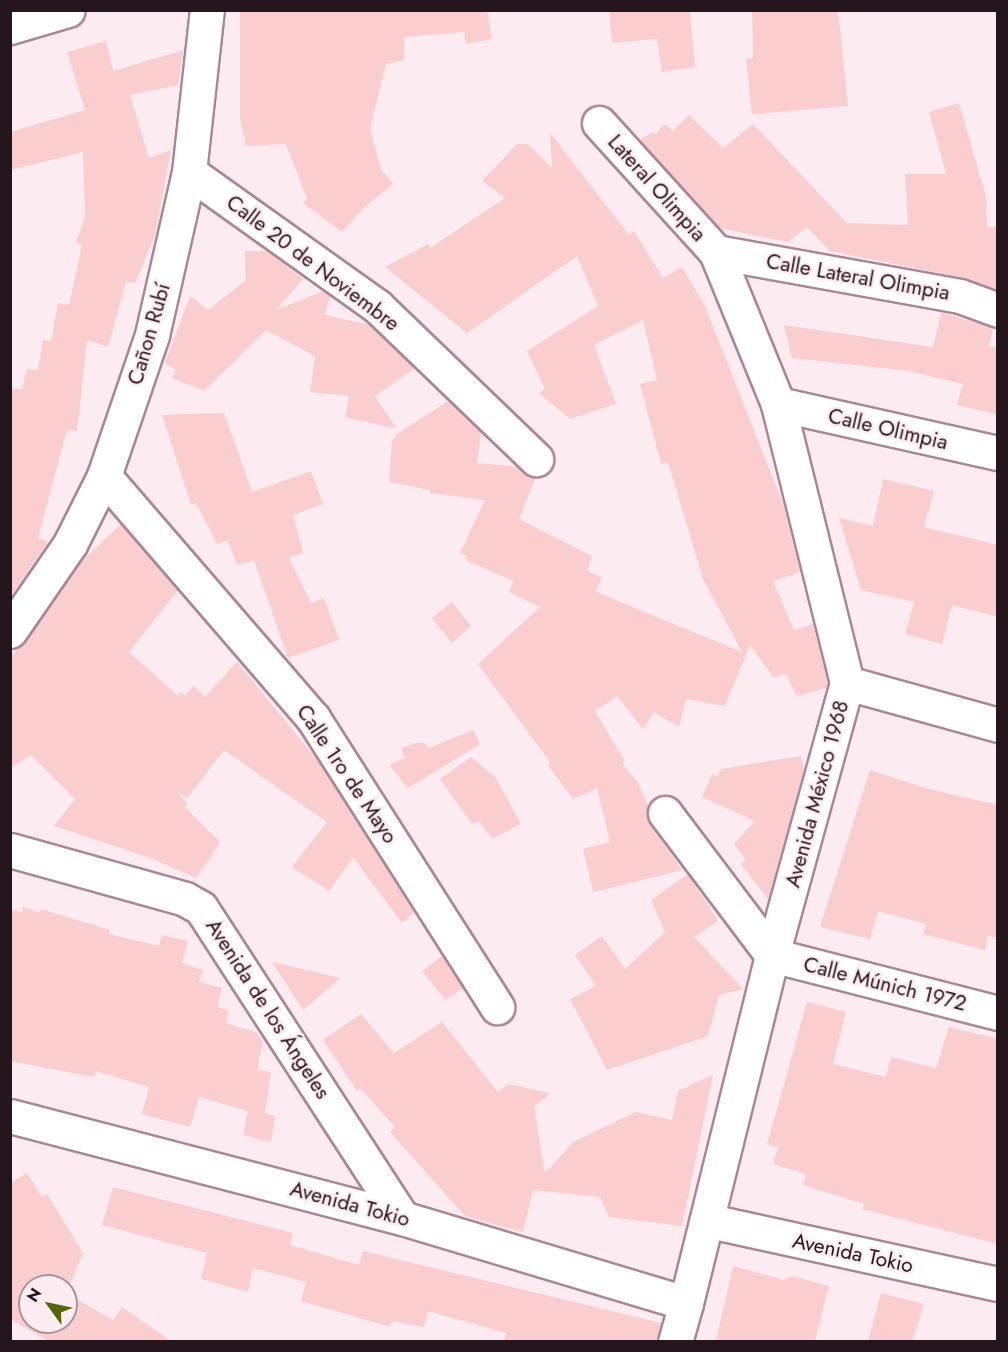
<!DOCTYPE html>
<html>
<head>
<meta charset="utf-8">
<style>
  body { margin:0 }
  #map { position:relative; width:1008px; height:1352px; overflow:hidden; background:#fcebf1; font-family:Jost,sans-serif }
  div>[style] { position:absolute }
  .building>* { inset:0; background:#facecf }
  .roads { filter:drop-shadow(2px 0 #ab8695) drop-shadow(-2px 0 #ab8695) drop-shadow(0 2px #ab8695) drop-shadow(0 -2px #ab8695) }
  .minor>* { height:33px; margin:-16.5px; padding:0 16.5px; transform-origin:16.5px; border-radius:16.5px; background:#fff }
  .tertiary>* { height:33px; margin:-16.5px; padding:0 16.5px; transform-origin:16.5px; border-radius:16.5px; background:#fff }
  span { translate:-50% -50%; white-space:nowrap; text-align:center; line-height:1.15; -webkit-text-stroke:4.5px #fcebf1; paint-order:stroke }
  .street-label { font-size:21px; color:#24161c }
  .frame { position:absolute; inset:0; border:12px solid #24161c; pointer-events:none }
  .north { position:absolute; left:18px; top:1274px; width:60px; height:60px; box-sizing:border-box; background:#fcebf1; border:2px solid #a6969c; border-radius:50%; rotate:303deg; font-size:16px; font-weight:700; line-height:24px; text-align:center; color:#24161c }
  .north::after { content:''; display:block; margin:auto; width:21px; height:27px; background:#54650c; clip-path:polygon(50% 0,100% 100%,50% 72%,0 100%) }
</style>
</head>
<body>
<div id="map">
  <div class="building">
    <div style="clip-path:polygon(240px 10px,487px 10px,492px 39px,466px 44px,464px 32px,404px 37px,404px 60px,386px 64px,370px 129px,381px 169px,393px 184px,363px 208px,342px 232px,303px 203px,307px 199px,286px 144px,246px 146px,240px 119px)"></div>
    <div style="clip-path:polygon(609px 10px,690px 10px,695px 67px,662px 72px,657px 39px,612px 43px)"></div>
    <div style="clip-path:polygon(752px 10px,838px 10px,848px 106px,752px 114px,746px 59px,753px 58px)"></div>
    <div style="clip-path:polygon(106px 41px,113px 71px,183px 50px,178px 85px,130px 95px,149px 158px,171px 150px,155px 235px,135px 283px,126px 281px,108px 347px,87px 340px,77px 431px,67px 430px,38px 538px,48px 542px,10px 597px,10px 389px,22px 389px,27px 369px,38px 370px,43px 340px,51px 341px,58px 303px,69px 305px,82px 245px,76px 243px,85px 216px,83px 152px,10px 170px,10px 132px,85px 110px,67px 52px)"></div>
    <div style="clip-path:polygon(959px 103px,986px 196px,987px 227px,998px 226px,998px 290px,964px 278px,830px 251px,807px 227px,788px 242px,719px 228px,640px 140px,652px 132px,655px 134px,665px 124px,673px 131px,689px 115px,723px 148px,753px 124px,847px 223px,908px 225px,905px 174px,946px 174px,929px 112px)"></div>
    <div style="clip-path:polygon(550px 133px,629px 235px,634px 231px,663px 278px,682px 267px,705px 306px,783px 504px,800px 572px,773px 581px,794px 630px,813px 624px,828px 683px,826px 688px,797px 696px,785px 673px,774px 678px,750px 645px,725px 706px,686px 699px,679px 727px,654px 712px,643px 729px,617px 696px,595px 711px,624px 760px,622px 763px,638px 783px,648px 806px,650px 824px,682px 870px,593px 892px,583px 849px,610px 842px,597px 788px,573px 799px,547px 764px,550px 762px,478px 664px,540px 607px,509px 592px,514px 581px,465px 560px,467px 556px,460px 553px,485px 500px,430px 493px,430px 490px,389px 482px,392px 441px,397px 434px,448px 401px,481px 432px,477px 463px,517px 467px,536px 477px,519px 519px,592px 556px,587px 571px,602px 577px,596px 592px,742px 652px,703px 579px,668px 462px,661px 464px,640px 384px,657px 380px,643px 320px,594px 345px,616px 404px,570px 419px,539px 393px,545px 389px,527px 351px,598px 306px,577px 256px,467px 333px,385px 267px,428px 244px,430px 248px,505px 198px,482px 181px,517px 144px,528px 144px,552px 168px)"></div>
    <div style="clip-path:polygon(245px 251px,268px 251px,303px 279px,276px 310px,324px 291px,330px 296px,325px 315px,370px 325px,415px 368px,375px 396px,397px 429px,345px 417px,349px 396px,310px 392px,315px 356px,266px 330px,204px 391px,172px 378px,176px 370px,165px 363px,190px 296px,208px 310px,246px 280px)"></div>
    <div style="clip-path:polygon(941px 312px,993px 328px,989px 346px,998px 348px,998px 415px,957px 405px,963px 384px,909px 371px,792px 358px,784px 325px,933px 347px)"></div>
    <div style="clip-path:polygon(224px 413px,252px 492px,311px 471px,323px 504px,293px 515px,303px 553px,289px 558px,311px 603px,324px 598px,339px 640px,288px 658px,254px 560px,237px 565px,228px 540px,217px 544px,196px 503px,191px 505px,162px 415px)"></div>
    <div style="clip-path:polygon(883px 479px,934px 491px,924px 527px,998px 545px,998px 617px,952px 605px,942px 644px,905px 634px,914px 602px,861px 590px,839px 518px,873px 526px)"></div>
    <div style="clip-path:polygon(121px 524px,178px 590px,129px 652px,178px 696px,181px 692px,185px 696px,194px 686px,205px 697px,237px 662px,322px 766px,414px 912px,402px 923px,353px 857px,329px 891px,292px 867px,327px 822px,224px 750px,187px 798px,177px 792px,187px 804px,185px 807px,220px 842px,196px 878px,151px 858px,54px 826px,75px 799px,31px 755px,10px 769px,10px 658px,79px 564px)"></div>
    <div style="clip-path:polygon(452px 602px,471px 626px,452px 643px,432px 618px)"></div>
    <div style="clip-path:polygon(473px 730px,480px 744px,408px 788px,389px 765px,405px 758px,401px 748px,416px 743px,425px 743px,429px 748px)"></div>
    <div style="clip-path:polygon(801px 756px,804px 769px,768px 899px,741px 864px,746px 860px,734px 844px,755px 821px,702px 797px,712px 774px,718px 776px,721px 769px)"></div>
    <div style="clip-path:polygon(471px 757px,495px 777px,521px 824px,492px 839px,479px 821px,472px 824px,440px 779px)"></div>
    <div style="clip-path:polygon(870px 770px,929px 789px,998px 805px,998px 938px,988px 936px,985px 950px,923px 934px,926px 924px,878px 911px,870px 939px,820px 927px)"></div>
    <div style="clip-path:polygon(688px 874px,718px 921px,694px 937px,743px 989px,719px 995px,708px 1036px,607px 1070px,570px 999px,596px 986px,575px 955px,602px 936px,625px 969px,665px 932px,651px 900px)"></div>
    <div style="clip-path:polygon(23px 907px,40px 913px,41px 909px,110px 930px,109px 934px,159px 946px,162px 935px,188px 941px,182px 963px,203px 970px,199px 982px,222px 988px,217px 1007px,229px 1011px,226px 1023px,258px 1033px,263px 1043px,257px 1070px,271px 1072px,265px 1113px,275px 1116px,271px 1142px,243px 1135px,248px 1111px,199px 1097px,190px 1127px,142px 1114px,149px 1087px,95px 1071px,94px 1077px,10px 1061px,10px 909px,22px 912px)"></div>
    <div style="clip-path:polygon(442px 956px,463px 988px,445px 1000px,422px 971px)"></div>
    <div style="clip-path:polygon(272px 962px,340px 978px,303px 1010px)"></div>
    <div style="clip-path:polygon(807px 1002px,846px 1012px,833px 1064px,886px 1077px,891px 1057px,936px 1068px,949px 1027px,998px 1039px,998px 1244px,862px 1209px,864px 1204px,803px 1185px,806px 1174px,773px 1164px,778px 1147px,767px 1144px)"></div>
    <div style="clip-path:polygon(361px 1014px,394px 1053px,442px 1022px,498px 1092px,508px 1084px,550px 1093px,534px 1107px,545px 1174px,573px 1142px,636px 1112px,672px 1120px,678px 1091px,713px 1075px,682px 1226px,609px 1217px,600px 1197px,533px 1190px,523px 1232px,465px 1216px,390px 1132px,395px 1127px,360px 1088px,357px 1091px,323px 1040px)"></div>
    <div style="clip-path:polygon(evenodd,27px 1173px,42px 1197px,47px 1194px,83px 1253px,66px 1293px,113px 1320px,122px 1307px,171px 1341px,48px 1341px,10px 1319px,10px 1183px,27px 1173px,30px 1286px,66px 1286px,66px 1322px,30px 1322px,30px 1286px)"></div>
    <div style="clip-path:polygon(113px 1187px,293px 1233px,290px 1245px,359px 1265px,363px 1251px,661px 1323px,657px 1341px,504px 1341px,506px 1333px,428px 1311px,424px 1327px,392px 1321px,390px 1327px,301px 1301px,306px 1282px,253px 1268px,248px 1292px,201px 1279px,207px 1253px,102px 1225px)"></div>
    <div style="clip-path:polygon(733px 1266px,784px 1280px,792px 1276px,829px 1286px,815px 1341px,716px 1341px)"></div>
    <div style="clip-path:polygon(881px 1293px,924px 1304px,912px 1341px,868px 1341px)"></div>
  </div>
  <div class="roads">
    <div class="minor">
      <div style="left:10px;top:27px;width:60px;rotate:-16.3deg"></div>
      <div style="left:599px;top:123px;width:174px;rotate:47.8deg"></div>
      <div style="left:716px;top:252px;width:164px;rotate:67.8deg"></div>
      <div style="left:778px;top:404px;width:287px;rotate:76.1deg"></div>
      <div style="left:189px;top:172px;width:231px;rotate:35.5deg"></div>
      <div style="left:377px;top:306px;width:221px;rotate:43.9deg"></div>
      <div style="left:716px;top:252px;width:248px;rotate:10.2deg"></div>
      <div style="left:960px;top:296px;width:40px;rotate:20.2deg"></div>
      <div style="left:778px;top:404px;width:225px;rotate:12.6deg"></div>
      <div style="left:104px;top:476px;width:320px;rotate:49.2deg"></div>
      <div style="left:313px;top:718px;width:343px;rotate:57.5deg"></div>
      <div style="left:665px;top:813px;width:178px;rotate:53deg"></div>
      <div style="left:772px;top:955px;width:233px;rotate:14.4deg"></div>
      <div style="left:10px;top:850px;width:182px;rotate:15.6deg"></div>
      <div style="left:185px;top:899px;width:18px;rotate:29deg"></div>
      <div style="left:201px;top:908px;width:369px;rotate:57deg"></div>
      <div style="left:709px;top:1221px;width:296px;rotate:12.3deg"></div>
      <div style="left:675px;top:1342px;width:41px;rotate:-74.2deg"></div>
    </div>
    <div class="tertiary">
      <div style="left:10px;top:631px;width:106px;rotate:-55.4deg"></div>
      <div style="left:70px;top:544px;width:76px;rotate:-63.4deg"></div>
      <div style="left:104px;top:476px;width:149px;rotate:-71.2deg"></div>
      <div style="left:152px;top:335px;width:167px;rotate:-77.2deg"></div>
      <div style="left:189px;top:172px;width:163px;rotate:-83.7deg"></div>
      <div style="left:10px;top:1116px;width:405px;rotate:14.6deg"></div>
      <div style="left:402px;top:1218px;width:296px;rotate:16.7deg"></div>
      <div style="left:686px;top:1303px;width:358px;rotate:-76.1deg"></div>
      <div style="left:772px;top:955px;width:282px;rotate:-74.6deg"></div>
      <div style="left:847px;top:683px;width:157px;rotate:15.5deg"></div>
    </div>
  </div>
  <div class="street-label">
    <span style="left:657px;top:188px;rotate:48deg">Lateral Olimpia</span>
    <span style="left:313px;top:263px;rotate:37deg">Calle 20 de Noviembre</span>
    <span style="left:858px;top:277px;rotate:10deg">Calle Lateral Olimpia</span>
    <span style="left:149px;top:334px;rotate:-74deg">Cañon Rubí</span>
    <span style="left:888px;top:429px;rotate:13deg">Calle Olimpia</span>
    <span style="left:347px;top:774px;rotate:56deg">Calle 1ro de Mayo</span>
    <span style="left:817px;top:794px;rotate:-75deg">Avenida México 1968</span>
    <span style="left:885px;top:984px;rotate:14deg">Calle Múnich 1972</span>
    <span style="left:268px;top:1009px;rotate:57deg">Avenida de los Ángeles</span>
    <span style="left:350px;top:1204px;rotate:15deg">Avenida Tokio</span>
    <span style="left:853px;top:1253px;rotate:12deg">Avenida Tokio</span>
  </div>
  <div class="frame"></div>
  <div class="north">N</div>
</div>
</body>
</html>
